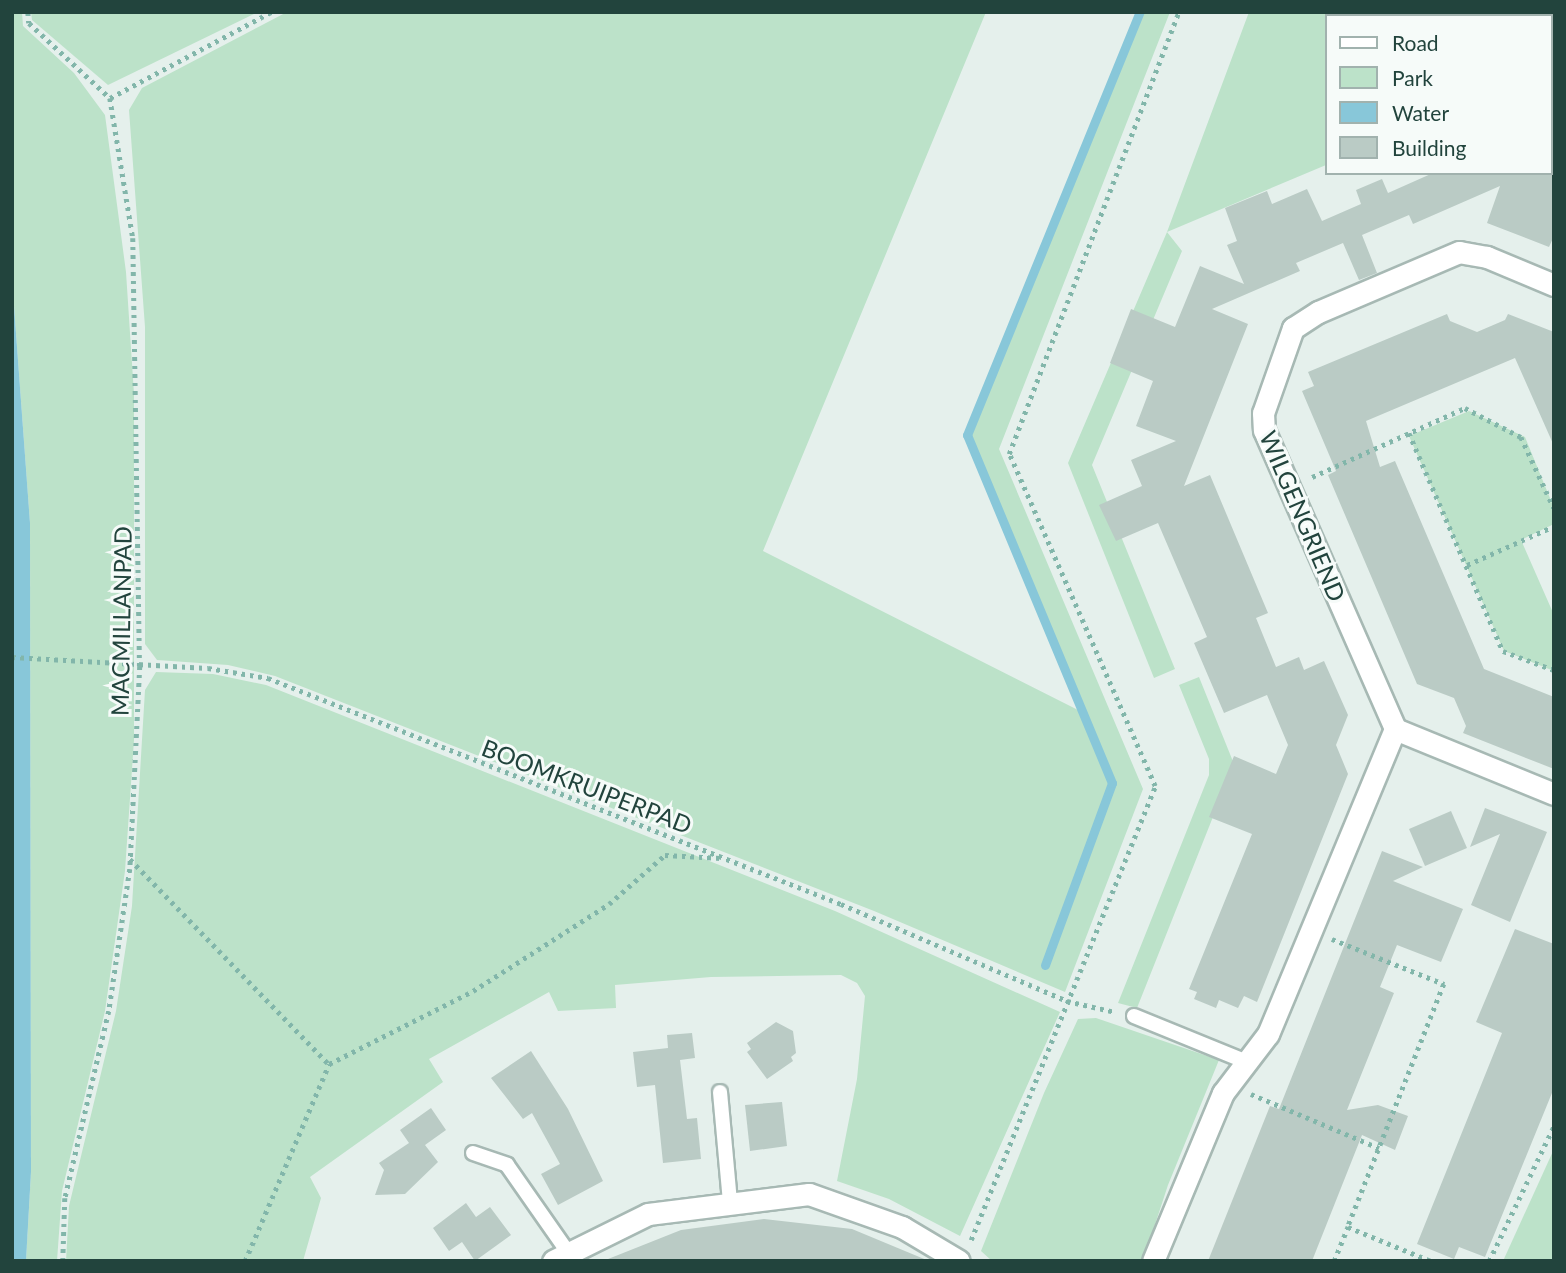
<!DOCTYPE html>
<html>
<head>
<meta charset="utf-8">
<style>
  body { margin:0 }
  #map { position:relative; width:1566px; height:1273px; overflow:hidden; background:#e5f0ec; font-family:Lato,sans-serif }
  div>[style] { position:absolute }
  .green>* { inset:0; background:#bce2c9 }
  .water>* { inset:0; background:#88c7d9 }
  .stream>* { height:9px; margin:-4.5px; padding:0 4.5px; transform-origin:4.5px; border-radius:4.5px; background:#88c7d9 }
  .building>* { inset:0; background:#bacbc5 }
  .path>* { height:4.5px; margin-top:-2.25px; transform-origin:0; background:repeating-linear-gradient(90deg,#82b6aa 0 3.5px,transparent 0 8.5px) }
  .roads { filter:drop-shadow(2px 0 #a7b9b4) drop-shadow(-2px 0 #a7b9b4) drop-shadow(0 2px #a7b9b4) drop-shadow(0 -2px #a7b9b4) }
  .service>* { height:14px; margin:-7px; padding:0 7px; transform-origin:7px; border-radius:7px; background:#fff }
  .minor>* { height:21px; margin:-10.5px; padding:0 10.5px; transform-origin:10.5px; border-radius:10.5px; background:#fff }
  span { translate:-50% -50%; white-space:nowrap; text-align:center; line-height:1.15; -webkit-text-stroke:6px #f6fbf9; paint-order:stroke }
  .street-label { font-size:24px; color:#22443d }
  .frame { position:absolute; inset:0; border:14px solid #22443d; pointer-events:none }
  .legend { position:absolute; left:1325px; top:14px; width:228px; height:161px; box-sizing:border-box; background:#f6fbf9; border:2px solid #a1b2ae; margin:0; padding:9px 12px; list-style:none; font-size:21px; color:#22443d }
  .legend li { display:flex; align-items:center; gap:14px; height:35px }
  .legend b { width:35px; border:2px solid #a1b2ae }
</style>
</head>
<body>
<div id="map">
  <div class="green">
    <div style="clip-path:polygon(12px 12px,22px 12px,23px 26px,74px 73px,105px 115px,126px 272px,134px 394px,134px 740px,125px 871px,105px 1011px,62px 1191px,57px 1261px,26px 1261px,31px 1172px,30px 523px,12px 279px)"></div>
    <div style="clip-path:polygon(31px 12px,258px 12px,108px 85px,32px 20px)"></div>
    <div style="clip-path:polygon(287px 12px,986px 12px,763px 551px,1078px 710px,965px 436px,1138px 12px,1170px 12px,999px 449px,1143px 789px,1065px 992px,874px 911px,275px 676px,228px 665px,157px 660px,145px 644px,145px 327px,129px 110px,142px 88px)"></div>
    <div style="clip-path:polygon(1249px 12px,1407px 16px,1326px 16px,1326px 165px,1167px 232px,1182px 251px,1092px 465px,1175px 669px,1154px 678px,1068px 463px,1167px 232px)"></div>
    <div style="clip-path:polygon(1441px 12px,1554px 12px,1554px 58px,1550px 16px)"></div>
    <div style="clip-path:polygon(1550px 74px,1554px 75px,1554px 153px,1550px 152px)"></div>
    <div style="clip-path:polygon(1469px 411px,1525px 437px,1554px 508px,1554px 524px,1521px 540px,1554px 615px,1554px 671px,1504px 651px,1409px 436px)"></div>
    <div style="clip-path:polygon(156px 672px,213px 674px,266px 685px,835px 911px,1060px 1012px,960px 1236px,889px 1199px,837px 1181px,857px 1079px,865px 996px,857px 983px,841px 975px,711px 977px,615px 985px,616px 1008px,558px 1011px,549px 992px,429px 1059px,443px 1082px,310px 1177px,321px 1198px,303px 1261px,66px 1261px,69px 1206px,116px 1011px,132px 906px,145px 690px)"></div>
    <div style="clip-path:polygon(1199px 677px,1234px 764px,1137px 1008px,1118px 1003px,1209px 775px,1209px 759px,1179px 685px)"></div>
    <div style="clip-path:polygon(1096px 1018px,1219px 1060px,1168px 1185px,1143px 1261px,992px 1261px,981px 1251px,1044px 1093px,1078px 1019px)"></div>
    <div style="clip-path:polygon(1554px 1149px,1554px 1261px,1503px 1261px)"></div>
  </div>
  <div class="water">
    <div style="clip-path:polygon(12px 279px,30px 523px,31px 1172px,26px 1261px,12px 1261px)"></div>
  </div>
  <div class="stream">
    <div style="left:1045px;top:965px;width:194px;rotate:-69.8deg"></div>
    <div style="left:1112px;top:783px;width:377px;rotate:-112.6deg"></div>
    <div style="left:967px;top:435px;width:457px;rotate:-67.8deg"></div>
  </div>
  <div class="building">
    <div style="clip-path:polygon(1433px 173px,1554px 173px,1554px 236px,1549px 247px,1487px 223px,1500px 186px,1413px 224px,1409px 215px,1362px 235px,1377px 273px,1359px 280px,1343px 243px,1296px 263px,1300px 271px,1212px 309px,1248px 324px,1184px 486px,1210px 475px,1268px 613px,1256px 618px,1276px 667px,1299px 657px,1304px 670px,1324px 661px,1348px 715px,1336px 745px,1348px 774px,1257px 1002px,1244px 996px,1238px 1008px,1219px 1000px,1216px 1008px,1194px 999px,1197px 992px,1189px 989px,1252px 834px,1209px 817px,1234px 756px,1276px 774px,1288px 745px,1267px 695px,1224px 713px,1194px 643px,1207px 637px,1158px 523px,1116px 541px,1099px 505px,1142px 486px,1131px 460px,1176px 441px,1136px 426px,1153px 381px,1110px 363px,1131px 309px,1175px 327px,1200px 266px,1244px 284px,1227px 245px,1237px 241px,1225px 208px,1267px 191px,1272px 204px,1307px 189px,1322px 221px,1361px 204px,1356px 190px,1382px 179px,1388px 193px)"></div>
    <div style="clip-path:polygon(1447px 314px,1450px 321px,1477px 332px,1505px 320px,1508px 314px,1554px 332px,1554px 446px,1515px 358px,1366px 421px,1380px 467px,1395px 461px,1484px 669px,1554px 697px,1554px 769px,1463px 733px,1466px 726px,1454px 698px,1417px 684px,1328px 475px,1336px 471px,1302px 391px,1314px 386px,1308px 372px)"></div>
    <div style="clip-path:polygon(1485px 808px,1547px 832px,1510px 922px,1471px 905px,1500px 834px,1470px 847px)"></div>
    <div style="clip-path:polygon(1451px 811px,1467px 848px,1425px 866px,1409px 829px)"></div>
    <div style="clip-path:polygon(1382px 851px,1423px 867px,1393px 881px,1463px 909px,1441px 962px,1397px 945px,1380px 987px,1394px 993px,1347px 1110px,1378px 1105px,1408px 1116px,1395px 1150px,1362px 1135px,1312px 1261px,1208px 1261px,1270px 1106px,1279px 1109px)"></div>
    <div style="clip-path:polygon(1515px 929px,1554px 944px,1554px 1088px,1485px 1257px,1459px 1247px,1454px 1259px,1417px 1244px,1502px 1033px,1476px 1022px)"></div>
    <div style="clip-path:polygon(776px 1022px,793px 1031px,796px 1053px,791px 1057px,793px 1061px,767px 1079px,747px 1052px,751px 1049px,747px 1043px)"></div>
    <div style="clip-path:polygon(692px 1033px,695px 1058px,680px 1060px,687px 1119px,697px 1118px,701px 1159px,663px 1163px,655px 1085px,637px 1087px,633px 1052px,668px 1048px,667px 1035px)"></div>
    <div style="clip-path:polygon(531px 1051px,568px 1109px,603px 1181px,558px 1205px,541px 1174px,560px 1164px,532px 1113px,523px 1119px,491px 1078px)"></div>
    <div style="clip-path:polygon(782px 1102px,787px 1146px,750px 1151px,745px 1105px)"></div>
    <div style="clip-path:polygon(431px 1108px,446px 1130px,425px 1145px,438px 1162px,405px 1194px,375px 1195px,384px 1170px,379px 1163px,409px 1143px,400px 1130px)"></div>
    <div style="clip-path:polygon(466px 1203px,476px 1217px,490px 1207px,511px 1235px,475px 1261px,462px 1242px,449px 1251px,433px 1228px)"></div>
    <div style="clip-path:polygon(764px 1219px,852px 1229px,929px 1261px,603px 1261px,681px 1230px)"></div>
  </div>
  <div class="path">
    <div style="left:28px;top:12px;width:11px;rotate:85deg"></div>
    <div style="left:29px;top:23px;width:110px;rotate:42.8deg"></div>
    <div style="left:110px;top:98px;width:142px;rotate:80.7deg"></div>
    <div style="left:133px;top:238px;width:428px;rotate:89.1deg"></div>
    <div style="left:140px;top:666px;width:203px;rotate:92.8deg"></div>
    <div style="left:130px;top:869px;width:144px;rotate:98.4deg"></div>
    <div style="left:109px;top:1011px;width:192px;rotate:103.2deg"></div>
    <div style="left:65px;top:1198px;width:63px;rotate:91.8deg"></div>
    <div style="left:1407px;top:12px;width:10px;rotate:24deg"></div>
    <div style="left:1550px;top:69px;width:4px;rotate:27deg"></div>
    <div style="left:110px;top:98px;width:183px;rotate:-28.1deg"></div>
    <div style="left:1409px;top:433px;width:237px;rotate:66.7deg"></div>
    <div style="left:1503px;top:651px;width:54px;rotate:20.4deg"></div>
    <div style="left:1312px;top:477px;width:168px;rotate:-24.3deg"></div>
    <div style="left:1465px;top:408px;width:63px;rotate:27.4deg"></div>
    <div style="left:1521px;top:437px;width:78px;rotate:65.1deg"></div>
    <div style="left:1467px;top:565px;width:95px;rotate:-24.1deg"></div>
    <div style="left:12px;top:657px;width:196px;rotate:3.2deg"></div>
    <div style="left:208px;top:668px;width:61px;rotate:9.5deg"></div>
    <div style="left:268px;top:678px;width:616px;rotate:21.53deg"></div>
    <div style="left:841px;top:904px;width:246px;rotate:23.2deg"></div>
    <div style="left:1067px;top:1001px;width:49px;rotate:12.9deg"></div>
    <div style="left:130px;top:859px;width:286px;rotate:45.9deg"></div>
    <div style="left:1332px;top:939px;width:121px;rotate:21.9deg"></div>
    <div style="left:1444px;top:984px;width:261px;rotate:111.6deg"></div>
    <div style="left:1348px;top:1227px;width:90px;rotate:22.3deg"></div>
    <div style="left:1251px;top:1094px;width:139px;rotate:22.9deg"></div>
    <div style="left:971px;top:1240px;width:490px;rotate:-67.9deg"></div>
    <div style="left:1155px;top:786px;width:363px;rotate:-113.7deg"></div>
    <div style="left:1009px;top:454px;width:474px;rotate:-69deg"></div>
    <div style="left:245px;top:1261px;width:214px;rotate:-66.9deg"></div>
    <div style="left:329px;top:1064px;width:161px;rotate:-26.9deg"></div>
    <div style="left:473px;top:991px;width:161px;rotate:-32.6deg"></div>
    <div style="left:609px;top:904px;width:74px;rotate:-41.2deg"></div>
    <div style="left:665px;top:855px;width:56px;rotate:3.1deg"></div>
    <div style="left:1334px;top:1261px;width:37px;rotate:-68deg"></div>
    <div style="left:1489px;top:1261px;width:150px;rotate:-64.3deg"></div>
  </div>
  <div class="roads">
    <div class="service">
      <div style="left:1134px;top:1016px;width:122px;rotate:22.2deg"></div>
      <div style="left:720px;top:1092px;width:109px;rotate:84.8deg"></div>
      <div style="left:473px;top:1153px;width:36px;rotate:19deg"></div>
      <div style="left:507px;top:1165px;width:105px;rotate:55.1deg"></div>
    </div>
    <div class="minor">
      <div style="left:1554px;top:285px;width:73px;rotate:-157.3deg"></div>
      <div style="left:1487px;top:257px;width:28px;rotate:-170deg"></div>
      <div style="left:1459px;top:252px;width:153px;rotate:156.9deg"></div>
      <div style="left:1318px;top:312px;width:30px;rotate:147deg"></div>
      <div style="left:1293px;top:328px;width:90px;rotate:109.4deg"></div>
      <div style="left:1263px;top:413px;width:17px;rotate:87deg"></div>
      <div style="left:1264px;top:430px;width:326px;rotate:66.3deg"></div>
      <div style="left:1395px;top:729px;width:172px;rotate:22.2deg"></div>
      <div style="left:553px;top:1261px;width:106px;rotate:-26.3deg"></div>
      <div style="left:648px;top:1214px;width:162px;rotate:-7.1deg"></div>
      <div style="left:809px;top:1194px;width:99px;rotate:19.5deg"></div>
      <div style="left:902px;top:1227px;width:66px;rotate:30.8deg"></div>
      <div style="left:1153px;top:1261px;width:182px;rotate:-67.4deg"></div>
      <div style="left:1223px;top:1093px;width:74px;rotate:-52.7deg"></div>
      <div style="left:1268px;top:1034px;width:330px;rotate:-67.4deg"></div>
    </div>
  </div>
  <div class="street-label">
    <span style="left:1303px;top:516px;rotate:67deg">WILGENGRIEND</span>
    <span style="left:121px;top:621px;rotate:-89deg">MACMILLANPAD</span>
    <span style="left:587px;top:786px;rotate:21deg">BOOMKRUIPERPAD</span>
  </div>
  <div class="frame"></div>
  <ul class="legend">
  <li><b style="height:9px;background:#fff"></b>Road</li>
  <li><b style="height:19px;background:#bce2c9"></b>Park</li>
  <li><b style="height:19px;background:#88c7d9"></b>Water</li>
  <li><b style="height:19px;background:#bacbc5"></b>Building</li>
  </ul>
</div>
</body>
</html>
